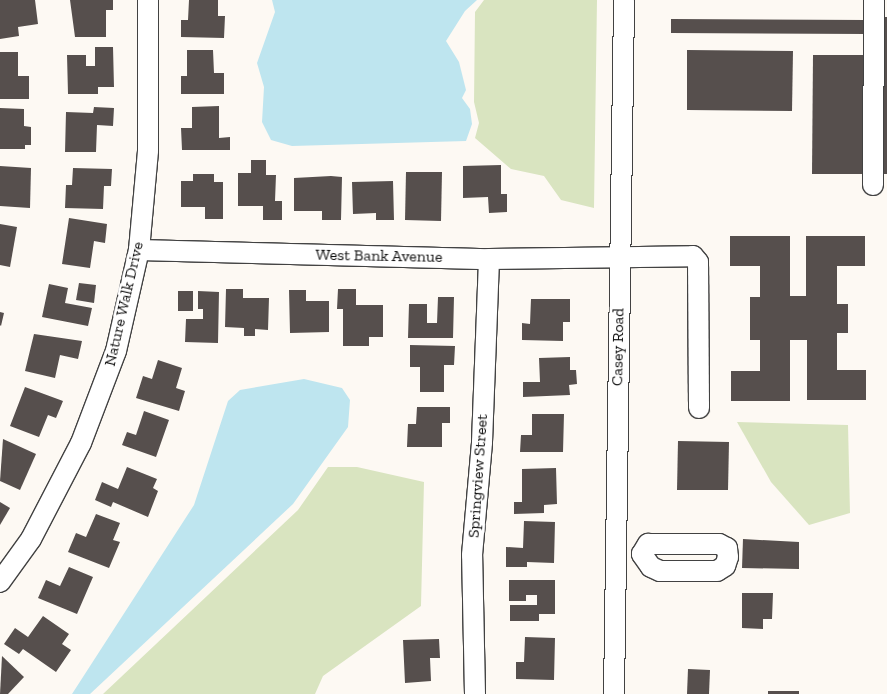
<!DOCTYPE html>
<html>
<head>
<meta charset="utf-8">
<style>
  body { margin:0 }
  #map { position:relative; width:887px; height:694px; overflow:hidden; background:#fdf9f3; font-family:"Zilla Slab",serif }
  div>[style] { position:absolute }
  .green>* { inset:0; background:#d9e4c0 }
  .water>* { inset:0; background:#bee5ef }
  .building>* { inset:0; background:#564f4d }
  .roads { filter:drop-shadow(1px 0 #424242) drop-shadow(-1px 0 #424242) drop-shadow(0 1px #424242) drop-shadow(0 -1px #424242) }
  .minor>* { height:20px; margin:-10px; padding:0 10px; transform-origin:10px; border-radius:10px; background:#fff }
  span { translate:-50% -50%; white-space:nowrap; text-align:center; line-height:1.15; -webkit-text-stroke:5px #fff; paint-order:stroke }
  .street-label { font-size:16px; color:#0f0f0f }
</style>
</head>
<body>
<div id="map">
  <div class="green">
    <div style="clip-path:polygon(484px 0,597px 0,594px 208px,561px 200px,544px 176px,511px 169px,475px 138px,479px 123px,474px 102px,475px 12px)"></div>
    <div style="clip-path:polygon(737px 422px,848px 425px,850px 513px,809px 525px,771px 482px)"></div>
    <div style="clip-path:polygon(328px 467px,357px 467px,424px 482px,421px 606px,323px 676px,315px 694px,103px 694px,298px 510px)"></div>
  </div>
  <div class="water">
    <div style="clip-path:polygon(272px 0,477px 0,465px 11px,446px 41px,459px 62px,466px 90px,462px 98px,470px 109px,472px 124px,466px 141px,292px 146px,271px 140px,262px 122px,264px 87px,257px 63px,275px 12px)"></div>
    <div style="clip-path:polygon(304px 379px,342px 388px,350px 400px,348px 427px,293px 504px,90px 694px,72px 694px,194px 505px,228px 401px,240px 390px)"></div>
  </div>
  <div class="building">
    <div style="clip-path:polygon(0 0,35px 0,38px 24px,18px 27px,19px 36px,0 39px)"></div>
    <div style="clip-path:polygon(70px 0,113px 0,113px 10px,106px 10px,106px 37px,75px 37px)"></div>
    <div style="clip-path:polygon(189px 0,218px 0,218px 16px,225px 16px,224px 38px,181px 37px,181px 20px,188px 20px)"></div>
    <div style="clip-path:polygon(884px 17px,887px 17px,887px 174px,883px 174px)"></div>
    <div style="clip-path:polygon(671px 19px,866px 20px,866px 34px,671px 33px)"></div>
    <div style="clip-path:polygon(95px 47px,113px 47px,114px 87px,98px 87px,98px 94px,68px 94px,67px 55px,86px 55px,86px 66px,95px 66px)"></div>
    <div style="clip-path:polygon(187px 50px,213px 50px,214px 73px,224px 73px,224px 94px,181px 94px,181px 76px,187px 76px)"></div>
    <div style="clip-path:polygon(687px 50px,793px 51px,792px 111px,687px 110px)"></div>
    <div style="clip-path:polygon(0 52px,18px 52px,18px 76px,29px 76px,29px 99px,0 99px)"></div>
    <div style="clip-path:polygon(813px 55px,866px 55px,865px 174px,812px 174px)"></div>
    <div style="clip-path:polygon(219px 106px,219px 138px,230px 137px,230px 150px,182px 150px,181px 128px,192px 128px,192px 107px)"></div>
    <div style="clip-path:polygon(94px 107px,114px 108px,113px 126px,97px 125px,96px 152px,65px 152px,66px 112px,93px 113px)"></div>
    <div style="clip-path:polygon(0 108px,24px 109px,24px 126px,31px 127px,31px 145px,25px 145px,25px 149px,0 149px)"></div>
    <div style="clip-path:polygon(251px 160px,266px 160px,266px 175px,276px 175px,275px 201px,282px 201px,282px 220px,263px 220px,263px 206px,238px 206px,238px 173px,251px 173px)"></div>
    <div style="clip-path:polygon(501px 165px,501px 194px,507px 194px,507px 212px,489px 213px,488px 197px,463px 198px,463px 166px)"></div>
    <div style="clip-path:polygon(0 166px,31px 168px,30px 208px,0 206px)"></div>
    <div style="clip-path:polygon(73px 168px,112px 169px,111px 186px,104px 186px,103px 209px,65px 208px,66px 185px,72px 185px)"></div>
    <div style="clip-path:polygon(406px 172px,442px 172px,441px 221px,405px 220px)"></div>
    <div style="clip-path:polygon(193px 174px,214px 174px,214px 182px,223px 182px,223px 219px,205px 219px,205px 207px,181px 207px,181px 181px,193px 181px)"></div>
    <div style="clip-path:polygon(331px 176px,342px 177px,341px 220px,322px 220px,322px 211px,294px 211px,294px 178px)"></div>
    <div style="clip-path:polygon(393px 181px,394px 220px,376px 220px,376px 213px,353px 214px,352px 182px)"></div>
    <div style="clip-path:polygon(69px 218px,107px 224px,105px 243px,94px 241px,90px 268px,62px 264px)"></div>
    <div style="clip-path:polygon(0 224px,17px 227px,10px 267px,0 265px)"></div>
    <div style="clip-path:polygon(730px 236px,790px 236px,790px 296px,806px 296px,806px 236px,865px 236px,865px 266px,837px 266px,837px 304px,848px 304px,848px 333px,837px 333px,837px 370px,866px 370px,866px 400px,807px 400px,807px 340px,790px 340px,790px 401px,731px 401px,731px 371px,760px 371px,760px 340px,750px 340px,750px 297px,760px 297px,760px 266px,730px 266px)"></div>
    <div style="clip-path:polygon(79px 283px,96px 285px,94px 303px,76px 300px)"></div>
    <div style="clip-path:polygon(49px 284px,68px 288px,65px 303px,92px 308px,88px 326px,42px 317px)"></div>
    <div style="clip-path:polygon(226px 289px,243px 289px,243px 298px,269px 298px,268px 330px,255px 329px,255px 336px,244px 336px,244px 328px,225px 327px)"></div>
    <div style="clip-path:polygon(338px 289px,356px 289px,356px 305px,383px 305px,383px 337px,369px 337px,369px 346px,343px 346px,343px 309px,337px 309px)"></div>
    <div style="clip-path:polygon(289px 290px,306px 290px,306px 301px,329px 301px,329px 332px,290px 333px)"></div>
    <div style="clip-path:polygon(178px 291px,193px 291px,193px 311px,178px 311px)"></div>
    <div style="clip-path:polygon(198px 291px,219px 292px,218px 343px,185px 342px,186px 319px,203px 319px,203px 309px,198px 309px)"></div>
    <div style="clip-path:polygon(438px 297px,454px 297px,453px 338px,408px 338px,409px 304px,427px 304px,427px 323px,437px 323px)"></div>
    <div style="clip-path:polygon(531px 299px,570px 299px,570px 322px,563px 322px,563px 341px,522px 340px,522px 323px,530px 324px)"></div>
    <div style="clip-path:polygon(0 312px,4px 313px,1px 326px,0 325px)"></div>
    <div style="clip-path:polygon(34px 334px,82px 341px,78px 359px,60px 355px,55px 378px,25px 371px)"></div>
    <div style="clip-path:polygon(410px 345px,455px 346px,454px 365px,444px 365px,444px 392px,420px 392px,420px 367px,410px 367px)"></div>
    <div style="clip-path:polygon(570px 357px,570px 370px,576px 370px,577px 384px,569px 385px,570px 395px,523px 397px,523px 382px,540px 382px,539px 358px)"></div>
    <div style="clip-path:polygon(158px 360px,182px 368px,176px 388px,185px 391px,179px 411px,136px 398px,143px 376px,152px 379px)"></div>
    <div style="clip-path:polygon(25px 387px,63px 401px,56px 418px,48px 415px,39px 437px,10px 426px)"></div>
    <div style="clip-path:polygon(417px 407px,450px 407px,450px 423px,442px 423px,442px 447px,407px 447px,408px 424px,416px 424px)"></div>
    <div style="clip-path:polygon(144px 411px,169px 420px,156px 457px,122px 445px,127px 432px,136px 435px)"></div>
    <div style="clip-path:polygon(532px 414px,564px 414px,563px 452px,520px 452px,521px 435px,532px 435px)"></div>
    <div style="clip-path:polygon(3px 439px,36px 454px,20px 490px,0 481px)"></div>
    <div style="clip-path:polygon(678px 441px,729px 442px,728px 490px,677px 490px)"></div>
    <div style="clip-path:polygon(127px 467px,157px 479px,153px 488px,158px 491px,148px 517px,113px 502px,111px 507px,95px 500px,102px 482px,118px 489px)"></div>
    <div style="clip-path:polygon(556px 468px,557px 504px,544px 505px,544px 513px,514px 514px,514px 502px,522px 502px,522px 469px)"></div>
    <div style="clip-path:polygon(0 502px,10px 508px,0 525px)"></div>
    <div style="clip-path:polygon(96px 514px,120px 523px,113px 540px,120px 542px,109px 568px,68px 552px,76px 533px,86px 537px)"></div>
    <div style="clip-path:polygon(524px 521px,555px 522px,554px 563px,527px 562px,527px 567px,506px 567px,506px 547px,523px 548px)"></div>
    <div style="clip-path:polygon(743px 539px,799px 542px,799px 569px,742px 568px)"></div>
    <div style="clip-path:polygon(69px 567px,93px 577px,77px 614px,38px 598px,46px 580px,60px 586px)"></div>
    <div style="clip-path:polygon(509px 580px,555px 580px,555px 614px,539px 614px,539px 621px,510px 621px,510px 605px,537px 605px,537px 595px,526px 595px,526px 601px,509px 601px)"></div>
    <div style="clip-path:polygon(742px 593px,773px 593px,772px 619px,763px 619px,763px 629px,742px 628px)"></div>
    <div style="clip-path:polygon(43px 616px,69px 634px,62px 644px,71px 650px,56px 672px,23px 649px,19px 654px,4px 644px,15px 628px,28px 637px)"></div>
    <div style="clip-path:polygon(525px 637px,555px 638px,554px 680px,516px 679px,516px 662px,524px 662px)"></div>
    <div style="clip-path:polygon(439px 639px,440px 658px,430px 658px,431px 681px,405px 683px,403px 640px)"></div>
    <div style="clip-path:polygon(2px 656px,24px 677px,8px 694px,0 694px)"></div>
    <div style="clip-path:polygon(688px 669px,710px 670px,709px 694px,687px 694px)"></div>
    <div style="clip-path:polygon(768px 691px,799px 691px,799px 694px,768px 694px)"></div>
  </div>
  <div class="roads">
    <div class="minor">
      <div style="left:873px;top:185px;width:185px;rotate:-89.7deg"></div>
      <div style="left:139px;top:250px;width:350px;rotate:1.5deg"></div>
      <div style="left:489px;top:259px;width:204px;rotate:-0.8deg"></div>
      <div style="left:693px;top:256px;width:8px;rotate:50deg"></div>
      <div style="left:698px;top:262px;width:146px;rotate:89.6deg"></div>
      <div style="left:648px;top:544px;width:71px"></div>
      <div style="left:719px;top:544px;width:9px;rotate:27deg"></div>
      <div style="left:727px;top:548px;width:9px;rotate:84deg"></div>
      <div style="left:728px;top:557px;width:9px;rotate:108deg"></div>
      <div style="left:725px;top:566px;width:9px;rotate:148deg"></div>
      <div style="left:717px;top:571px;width:57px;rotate:180deg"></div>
      <div style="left:660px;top:571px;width:10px;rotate:-156deg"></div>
      <div style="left:651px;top:567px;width:16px;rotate:-125deg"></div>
      <div style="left:642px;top:554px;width:12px;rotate:-59deg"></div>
      <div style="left:0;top:582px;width:53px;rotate:-54.2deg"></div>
      <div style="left:31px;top:539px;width:108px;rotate:-62.5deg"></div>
      <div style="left:81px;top:443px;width:98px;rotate:-69.2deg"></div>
      <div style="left:116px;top:351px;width:104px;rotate:-77.2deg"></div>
      <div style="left:139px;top:250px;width:99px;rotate:-84.8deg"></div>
      <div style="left:148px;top:151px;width:151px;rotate:-90deg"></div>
      <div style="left:475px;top:694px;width:139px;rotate:-91.2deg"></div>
      <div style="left:472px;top:555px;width:113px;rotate:-84.9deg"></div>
      <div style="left:482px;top:442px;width:183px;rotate:-87.8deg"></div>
      <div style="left:614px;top:694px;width:694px;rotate:-89.17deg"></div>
    </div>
  </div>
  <div class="street-label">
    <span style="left:379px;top:256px;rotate:1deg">West Bank Avenue</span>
    <span style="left:124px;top:304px;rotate:-77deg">Nature Walk Drive</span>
    <span style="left:618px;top:347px;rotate:-89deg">Casey Road</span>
    <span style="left:478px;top:476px;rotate:-86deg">Springview Street</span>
  </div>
</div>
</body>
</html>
